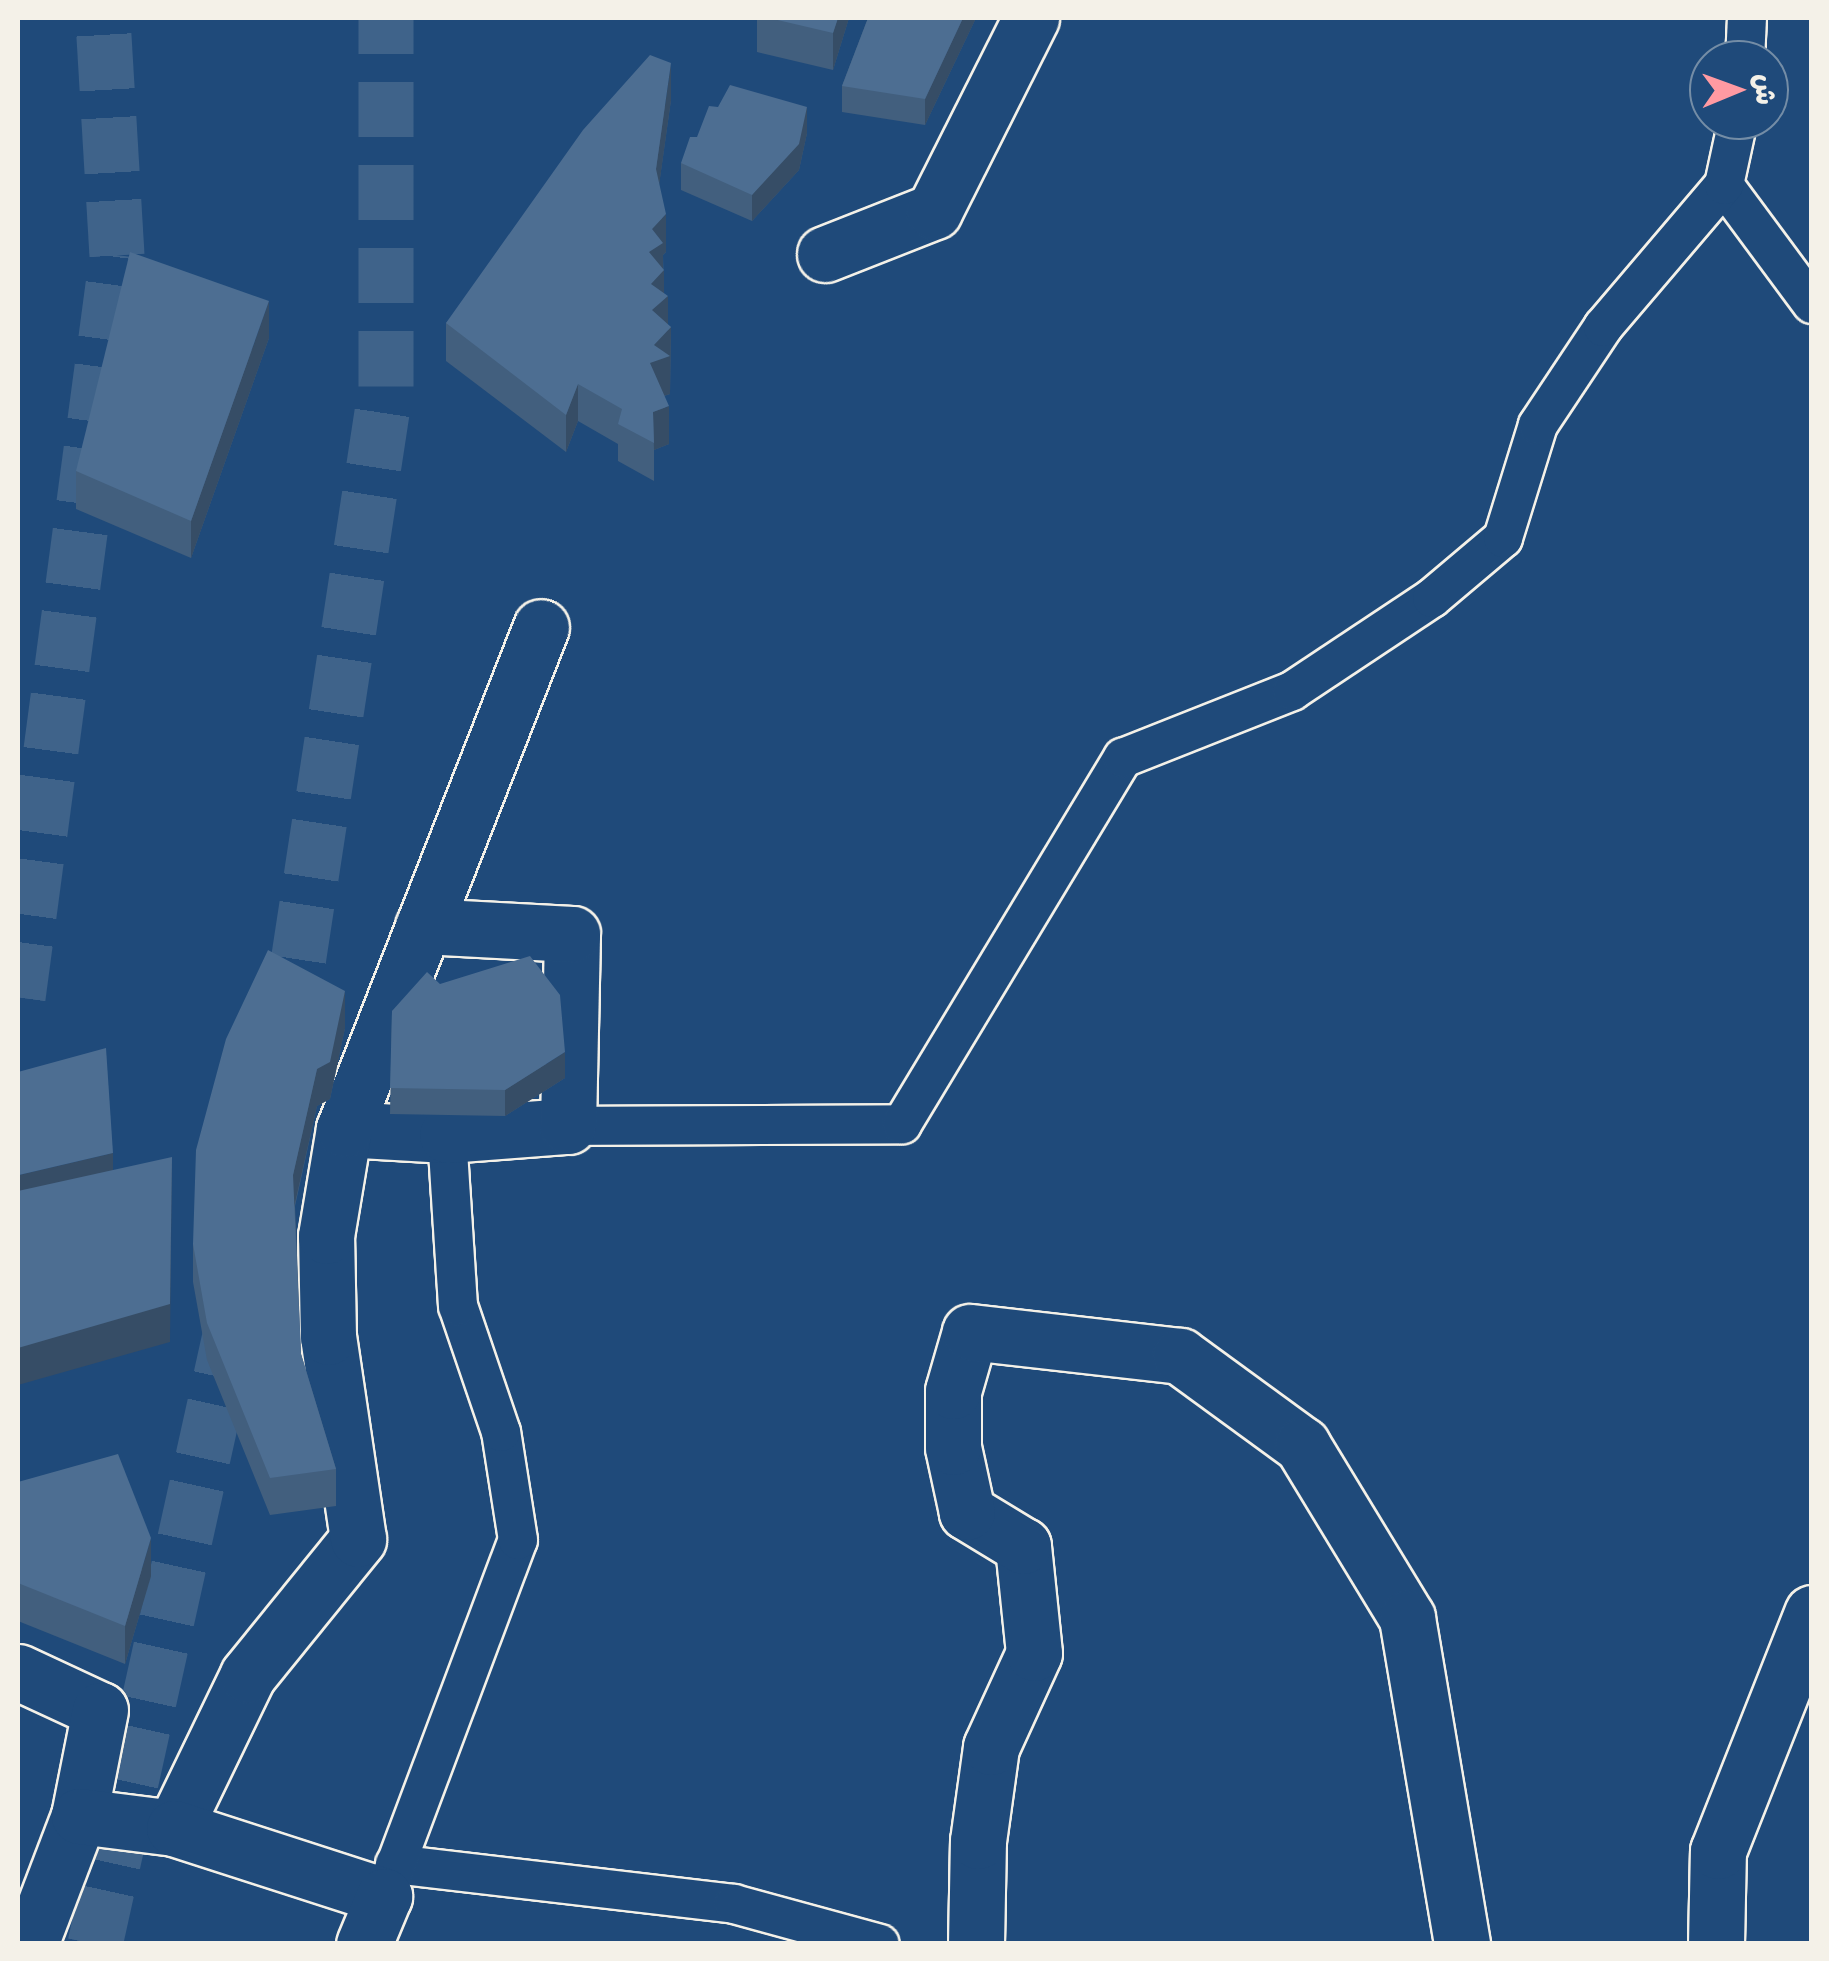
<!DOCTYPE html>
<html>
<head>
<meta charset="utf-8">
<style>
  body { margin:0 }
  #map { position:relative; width:1829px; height:1961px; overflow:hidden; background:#1f4a7a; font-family:"Playpen Sans","Playpen Sans Arabic",sans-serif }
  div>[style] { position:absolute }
  .primary-tunnel>* { height:55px; margin-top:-27.5px; transform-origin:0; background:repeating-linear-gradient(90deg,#3f638a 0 55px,transparent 0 83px) }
  .roads { filter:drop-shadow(2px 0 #f4f1e8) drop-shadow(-2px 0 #f4f1e8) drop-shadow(0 2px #f4f1e8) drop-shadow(0 -2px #f4f1e8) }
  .lane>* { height:38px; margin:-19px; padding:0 19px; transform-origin:19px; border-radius:19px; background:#1f4a7a }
  .street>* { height:55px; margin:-27.5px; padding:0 27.5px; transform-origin:27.5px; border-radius:27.5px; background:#1f4a7a }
  .wall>* { inset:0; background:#425f7e }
  .shaded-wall>* { inset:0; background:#364d66 }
  .building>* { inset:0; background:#4d6e92 }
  span { translate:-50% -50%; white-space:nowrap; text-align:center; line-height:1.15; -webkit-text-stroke:8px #1f4a7a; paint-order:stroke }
  .frame { position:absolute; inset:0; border:20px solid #f4f1e8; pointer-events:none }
  .north { position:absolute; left:1689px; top:40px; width:100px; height:100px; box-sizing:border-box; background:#1f4a7a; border:2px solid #748da6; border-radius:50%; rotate:89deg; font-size:28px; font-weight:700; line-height:40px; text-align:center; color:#f4f1e8 }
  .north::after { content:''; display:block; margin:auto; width:35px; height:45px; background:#ff9aa2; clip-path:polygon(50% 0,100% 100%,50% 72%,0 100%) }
</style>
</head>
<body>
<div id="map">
  <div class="primary-tunnel">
    <div style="left:18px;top:997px;width:749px;rotate:-82.4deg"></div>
    <div style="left:117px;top:255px;width:237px;rotate:-93.4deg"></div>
    <div style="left:286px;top:1041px;width:663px;rotate:-81.32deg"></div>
    <div style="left:386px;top:386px;width:368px;rotate:-90deg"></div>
    <div style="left:95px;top:1944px;width:642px;rotate:-77.5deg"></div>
  </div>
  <div class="roads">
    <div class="lane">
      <div style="left:1745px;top:60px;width:42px;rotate:-87.3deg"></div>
      <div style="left:1724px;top:185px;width:148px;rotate:53.5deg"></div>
      <div style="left:568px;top:1126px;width:334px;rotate:-0.3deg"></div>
      <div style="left:902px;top:1124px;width:428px;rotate:-58.9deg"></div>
      <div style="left:1123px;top:758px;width:182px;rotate:-21.6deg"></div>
      <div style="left:1292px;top:691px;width:168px;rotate:-33.6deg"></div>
      <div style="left:1432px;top:598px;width:93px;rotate:-40.2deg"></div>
      <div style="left:1503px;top:538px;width:118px;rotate:-72.8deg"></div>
      <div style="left:1538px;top:425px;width:118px;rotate:-56.4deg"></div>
      <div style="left:1603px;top:327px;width:187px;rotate:-49.6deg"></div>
      <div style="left:1724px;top:185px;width:66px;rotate:-77.8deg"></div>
      <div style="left:395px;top:1864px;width:341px;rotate:6.7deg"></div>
      <div style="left:734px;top:1904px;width:151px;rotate:15.3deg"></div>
      <div style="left:384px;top:1896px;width:380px;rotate:-69.4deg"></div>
      <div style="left:518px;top:1540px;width:109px;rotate:-98.9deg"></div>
      <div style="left:501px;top:1432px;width:133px;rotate:-108.8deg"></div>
      <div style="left:458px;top:1306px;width:171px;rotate:-93.7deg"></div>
    </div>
    <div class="street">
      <div style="left:825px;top:254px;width:117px;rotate:-21.5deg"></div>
      <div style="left:934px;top:211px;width:216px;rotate:-63.3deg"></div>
      <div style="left:344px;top:1129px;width:103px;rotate:3.3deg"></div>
      <div style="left:447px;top:1135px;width:121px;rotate:-4.3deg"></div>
      <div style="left:568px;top:1126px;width:192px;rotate:-88.8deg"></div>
      <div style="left:572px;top:934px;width:149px;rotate:-176.9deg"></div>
      <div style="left:18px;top:1672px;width:90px;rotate:24.9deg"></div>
      <div style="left:100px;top:1710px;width:108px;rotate:101.2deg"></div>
      <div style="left:79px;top:1816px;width:137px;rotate:110.9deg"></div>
      <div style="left:79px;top:1816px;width:96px;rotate:7.2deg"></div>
      <div style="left:174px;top:1828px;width:170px;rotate:-64.2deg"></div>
      <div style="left:248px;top:1675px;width:175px;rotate:-51deg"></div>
      <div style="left:358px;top:1539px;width:204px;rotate:-98.4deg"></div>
      <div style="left:328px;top:1337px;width:101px;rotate:-91.1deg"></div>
      <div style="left:326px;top:1236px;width:109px;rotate:-80.5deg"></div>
      <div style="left:344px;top:1129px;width:539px;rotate:-68.57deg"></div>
      <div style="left:174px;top:1828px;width:221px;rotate:17.9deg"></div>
      <div style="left:384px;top:1896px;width:52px;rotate:112.6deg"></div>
      <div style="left:976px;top:1944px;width:103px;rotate:-88.9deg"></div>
      <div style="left:978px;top:1841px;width:95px;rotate:-82.1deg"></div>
      <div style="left:991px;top:1747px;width:103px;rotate:-65.4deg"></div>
      <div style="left:1034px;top:1653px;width:108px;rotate:-95.9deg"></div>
      <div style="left:1023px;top:1546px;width:66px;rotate:-148.7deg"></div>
      <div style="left:967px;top:1512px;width:66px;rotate:-102.2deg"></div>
      <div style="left:953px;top:1447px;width:56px;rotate:-90deg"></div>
      <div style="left:953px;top:1391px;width:61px;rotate:-73.9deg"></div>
      <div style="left:970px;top:1332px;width:211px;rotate:6.5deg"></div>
      <div style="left:1180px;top:1356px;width:151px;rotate:36.1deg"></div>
      <div style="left:1302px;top:1445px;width:202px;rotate:58.7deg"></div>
      <div style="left:1407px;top:1618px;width:331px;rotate:80.4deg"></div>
      <div style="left:1716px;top:1944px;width:93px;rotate:-88.8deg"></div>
      <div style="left:1718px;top:1851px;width:256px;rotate:-68.4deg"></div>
    </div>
  </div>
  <div class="wall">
    <div style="clip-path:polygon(757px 18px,849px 18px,833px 70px,757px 52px)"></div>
    <div style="clip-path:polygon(868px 18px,976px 18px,925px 125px,842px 112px,842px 86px)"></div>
    <div style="clip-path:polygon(671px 100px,659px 185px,666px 252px,663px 255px,664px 293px,668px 325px,671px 327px,670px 394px,664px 396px,669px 444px,654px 450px,654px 481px,618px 461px,618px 444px,578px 421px,566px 452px,446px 361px,446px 323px)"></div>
    <div style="clip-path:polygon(807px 133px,799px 170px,752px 221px,681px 190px,681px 163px)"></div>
    <div style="clip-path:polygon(269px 338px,191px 558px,76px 509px,76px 471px)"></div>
    <div style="clip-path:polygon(440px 984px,565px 1078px,505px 1116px,390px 1114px,392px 1011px)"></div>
    <div style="clip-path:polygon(345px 1028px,330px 1099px,317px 1106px,295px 1206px,301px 1354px,336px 1469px,336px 1506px,270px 1515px,207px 1360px,193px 1282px,193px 1244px)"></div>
    <div style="clip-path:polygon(18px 1482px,151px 1576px,125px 1664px,18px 1621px)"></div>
  </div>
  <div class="shaded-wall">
    <div style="clip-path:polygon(838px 18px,849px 18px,833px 70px,833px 33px)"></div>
    <div style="clip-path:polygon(963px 18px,976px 18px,925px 125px,925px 99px)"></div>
    <div style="clip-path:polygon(671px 63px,671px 100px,656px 207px,656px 169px)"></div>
    <div style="clip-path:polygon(807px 107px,807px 133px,799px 170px,752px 221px,752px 195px)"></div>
    <div style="clip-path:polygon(666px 214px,666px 252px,663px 255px,663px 271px,664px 270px,664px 299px,668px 296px,668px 330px,671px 327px,670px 394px,650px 400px,649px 252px,652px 229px)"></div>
    <div style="clip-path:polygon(269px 301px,269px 338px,191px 558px,191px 521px)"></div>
    <div style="clip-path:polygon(578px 384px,578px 421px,566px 452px,566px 415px)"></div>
    <div style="clip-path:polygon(669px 406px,669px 444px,654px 450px,653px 412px)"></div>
    <div style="clip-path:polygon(20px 520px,20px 546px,18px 589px,18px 563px)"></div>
    <div style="clip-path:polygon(345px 991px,345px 1028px,330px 1099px,317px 1106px,293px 1212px,293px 1175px,317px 1069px)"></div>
    <div style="clip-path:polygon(565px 1052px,565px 1078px,505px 1116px,505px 1090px)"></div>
    <div style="clip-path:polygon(113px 1153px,113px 1179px,19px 1201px,19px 1175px)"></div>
    <div style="clip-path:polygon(172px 1157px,170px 1342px,18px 1385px,18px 1348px)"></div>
    <div style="clip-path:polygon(151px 1538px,151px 1576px,125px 1664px,125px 1626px)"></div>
  </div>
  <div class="building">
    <div style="clip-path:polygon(769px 18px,838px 18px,833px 33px)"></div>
    <div style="clip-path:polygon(868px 18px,963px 18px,925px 99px,842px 86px)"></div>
    <div style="clip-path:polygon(650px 55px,671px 63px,656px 169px,666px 214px,652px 229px,663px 243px,649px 252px,664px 270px,651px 284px,668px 296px,652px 310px,671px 327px,654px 345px,670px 356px,650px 363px,669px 406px,653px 412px,654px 443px,618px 424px,622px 409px,578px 384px,566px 415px,446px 323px,583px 130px)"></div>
    <div style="clip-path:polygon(730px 85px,807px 107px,799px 144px,752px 195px,681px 163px,690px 137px,697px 137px,709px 106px,718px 107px)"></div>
    <div style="clip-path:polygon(130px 252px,269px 301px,191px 521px,76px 471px)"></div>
    <div style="clip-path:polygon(18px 520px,20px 520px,18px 563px)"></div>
    <div style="clip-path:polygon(268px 950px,345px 991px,330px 1062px,317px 1069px,293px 1175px,301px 1354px,336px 1469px,270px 1478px,207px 1323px,193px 1244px,196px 1150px,226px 1039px)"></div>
    <div style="clip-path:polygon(530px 956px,560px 995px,565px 1052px,505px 1090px,390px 1088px,392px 1011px,427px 972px,440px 984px)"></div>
    <div style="clip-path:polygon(106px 1048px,113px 1153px,19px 1175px,18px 1167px,18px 1072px)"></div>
    <div style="clip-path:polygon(172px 1157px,170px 1304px,18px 1348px,18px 1191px)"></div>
    <div style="clip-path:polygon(118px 1454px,151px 1538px,125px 1626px,18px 1583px,18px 1482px)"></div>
  </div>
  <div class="frame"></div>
  <div class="north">ش</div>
</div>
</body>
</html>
